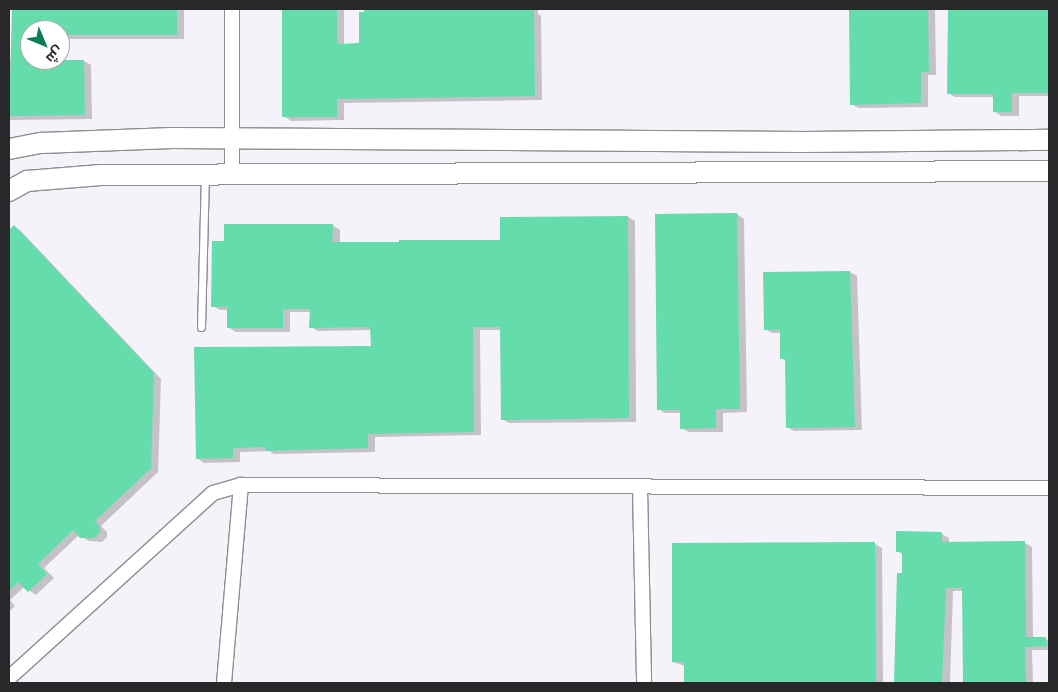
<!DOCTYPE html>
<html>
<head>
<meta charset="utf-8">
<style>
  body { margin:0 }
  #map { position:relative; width:1058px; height:692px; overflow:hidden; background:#f5f3f9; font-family:Roboto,Cairo,sans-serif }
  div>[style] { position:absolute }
  .shadow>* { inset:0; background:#0003 }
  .building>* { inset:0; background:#64dcab }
  .roads { filter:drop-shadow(1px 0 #8f8d92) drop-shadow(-1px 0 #8f8d92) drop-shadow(0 1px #8f8d92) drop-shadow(0 -1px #8f8d92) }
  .lane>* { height:7px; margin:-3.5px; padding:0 3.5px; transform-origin:3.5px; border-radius:3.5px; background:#fff }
  .street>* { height:14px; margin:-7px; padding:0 7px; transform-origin:7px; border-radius:7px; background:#fff }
  .secondary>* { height:20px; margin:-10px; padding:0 10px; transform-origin:10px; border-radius:10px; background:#fff }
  span { translate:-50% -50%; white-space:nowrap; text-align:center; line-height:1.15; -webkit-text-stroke:4px #fff; paint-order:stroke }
  .frame { position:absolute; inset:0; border:10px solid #28272a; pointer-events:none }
  .north { position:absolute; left:20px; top:20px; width:50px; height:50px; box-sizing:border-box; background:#fff; border:1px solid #a9a9aa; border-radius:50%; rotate:135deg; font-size:14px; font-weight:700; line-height:20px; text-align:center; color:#28272a }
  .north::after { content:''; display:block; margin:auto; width:18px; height:22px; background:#0a7c58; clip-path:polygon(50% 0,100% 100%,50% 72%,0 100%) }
</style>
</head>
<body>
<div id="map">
  <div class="shadow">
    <div style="clip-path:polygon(13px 9px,184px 9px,184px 39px,60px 39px,60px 30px,30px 30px,30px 60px,84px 61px,91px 65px,92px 119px,9px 120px,9px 62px,12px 62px)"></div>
    <div style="clip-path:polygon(284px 9px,344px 9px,344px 45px,360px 45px,365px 9px,538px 9px,538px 14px,541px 16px,542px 100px,344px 103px,344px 120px,291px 121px,284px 116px)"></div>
    <div style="clip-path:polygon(850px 9px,935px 9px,936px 75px,928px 75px,928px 107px,859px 108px,851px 104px)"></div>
    <div style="clip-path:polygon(949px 9px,1049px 9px,1049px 96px,1019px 96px,1019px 116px,1001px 116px,994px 111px,994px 97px,955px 97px,948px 93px)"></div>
    <div style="clip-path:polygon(737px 214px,744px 219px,747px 412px,723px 413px,723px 432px,689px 432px,681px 428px,681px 413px,665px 413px,658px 409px)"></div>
    <div style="clip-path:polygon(628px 217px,635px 221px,636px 422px,509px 423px,502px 419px,502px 330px,480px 330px,481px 435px,375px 437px,375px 452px,274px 454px,269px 451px,240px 452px,240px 462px,204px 463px,197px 458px,372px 347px,372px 330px,318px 331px,311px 327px,311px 312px,290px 312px,290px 332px,236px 332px,229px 328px,229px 310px,220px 310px,213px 306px,225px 242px,332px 225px,340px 230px,340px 244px,501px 241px)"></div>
    <div style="clip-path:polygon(14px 227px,21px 231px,161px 379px,158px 472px,101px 526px,107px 532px,107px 537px,102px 542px,89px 541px,79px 535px,44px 568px,54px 578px,36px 595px,24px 587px,10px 600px,15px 606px,9px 612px,9px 232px)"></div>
    <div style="clip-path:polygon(850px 272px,857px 276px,862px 430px,794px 431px,787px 427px,786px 361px,781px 358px,781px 333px,772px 333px,765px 329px)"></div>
    <div style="clip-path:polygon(942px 534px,949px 538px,949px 543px,1025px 543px,1032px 547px,1033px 638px,1049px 640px,1049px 546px,1049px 683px,1049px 650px,1032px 650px,1033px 683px,964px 683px,963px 591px,953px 591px,950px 683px,895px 683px,899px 574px,903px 574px,904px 555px,897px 551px)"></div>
    <div style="clip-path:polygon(875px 544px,882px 548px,883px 683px,685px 683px,685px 666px,673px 662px)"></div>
  </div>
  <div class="building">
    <div style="clip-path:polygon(12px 9px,177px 9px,177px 35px,60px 35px,60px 30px,30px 30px,30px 60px,84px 60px,85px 115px,9px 116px)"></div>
    <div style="clip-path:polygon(282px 9px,337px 9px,337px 44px,359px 43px,359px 12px,364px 12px,364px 9px,531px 9px,534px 10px,535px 96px,337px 99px,337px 117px,282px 117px)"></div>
    <div style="clip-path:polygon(849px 9px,928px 9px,929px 72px,921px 72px,921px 103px,850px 105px)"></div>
    <div style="clip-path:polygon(948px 9px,1049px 9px,1049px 93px,1012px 93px,1012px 112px,993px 112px,993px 94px,947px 94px)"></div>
    <div style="clip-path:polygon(737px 213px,740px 409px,716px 409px,716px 428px,680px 429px,680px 410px,657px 410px,655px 214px)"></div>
    <div style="clip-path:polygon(628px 216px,629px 418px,501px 420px,500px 327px,473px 327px,474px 432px,368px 434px,368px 448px,266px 451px,265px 447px,233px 448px,233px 458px,196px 459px,194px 347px,371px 346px,370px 327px,309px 328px,310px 309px,283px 309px,283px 328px,227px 328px,227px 307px,211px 307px,212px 241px,224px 241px,224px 224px,333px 224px,332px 242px,399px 242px,399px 240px,500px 240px,500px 217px)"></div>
    <div style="clip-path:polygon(14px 225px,154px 373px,151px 468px,95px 521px,100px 527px,100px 532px,94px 538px,80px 538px,73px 530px,38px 564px,47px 574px,28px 592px,18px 582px,9px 591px,9px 230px)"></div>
    <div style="clip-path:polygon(850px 271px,855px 427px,786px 428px,785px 359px,780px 359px,780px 330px,764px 330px,763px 272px)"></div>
    <div style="clip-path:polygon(896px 531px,942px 532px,942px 542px,1025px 541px,1026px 637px,1046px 637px,1047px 646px,1025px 647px,1026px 683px,963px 683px,962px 588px,946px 588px,942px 683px,894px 683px,897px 573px,902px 573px,902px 552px,896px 552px)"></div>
    <div style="clip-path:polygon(875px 542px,876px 683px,684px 683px,684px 662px,672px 662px,672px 543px)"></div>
  </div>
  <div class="roads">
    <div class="lane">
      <div style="left:201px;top:327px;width:150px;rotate:-88.5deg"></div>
    </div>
    <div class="street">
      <div style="left:232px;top:174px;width:165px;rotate:-90deg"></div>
      <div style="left:640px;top:487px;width:196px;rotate:88.8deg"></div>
      <div style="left:9px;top:678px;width:275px;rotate:-42.2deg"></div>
      <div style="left:213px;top:493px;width:29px;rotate:-16deg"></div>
      <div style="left:241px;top:485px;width:808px;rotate:0.21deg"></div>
      <div style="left:224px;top:683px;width:199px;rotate:-85.1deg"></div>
    </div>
    <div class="secondary">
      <div style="left:9px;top:149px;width:33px;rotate:-11deg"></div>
      <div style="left:41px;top:143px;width:131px;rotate:-2.2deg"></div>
      <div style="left:172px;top:138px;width:631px;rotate:0.36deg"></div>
      <div style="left:803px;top:142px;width:246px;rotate:-0.5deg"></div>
      <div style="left:9px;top:191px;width:21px;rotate:-29deg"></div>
      <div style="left:27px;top:181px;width:74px;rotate:-4.6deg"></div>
      <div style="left:101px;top:175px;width:948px;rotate:-0.24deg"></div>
    </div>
  </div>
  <div class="frame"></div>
  <div class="north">ش</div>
</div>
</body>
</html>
